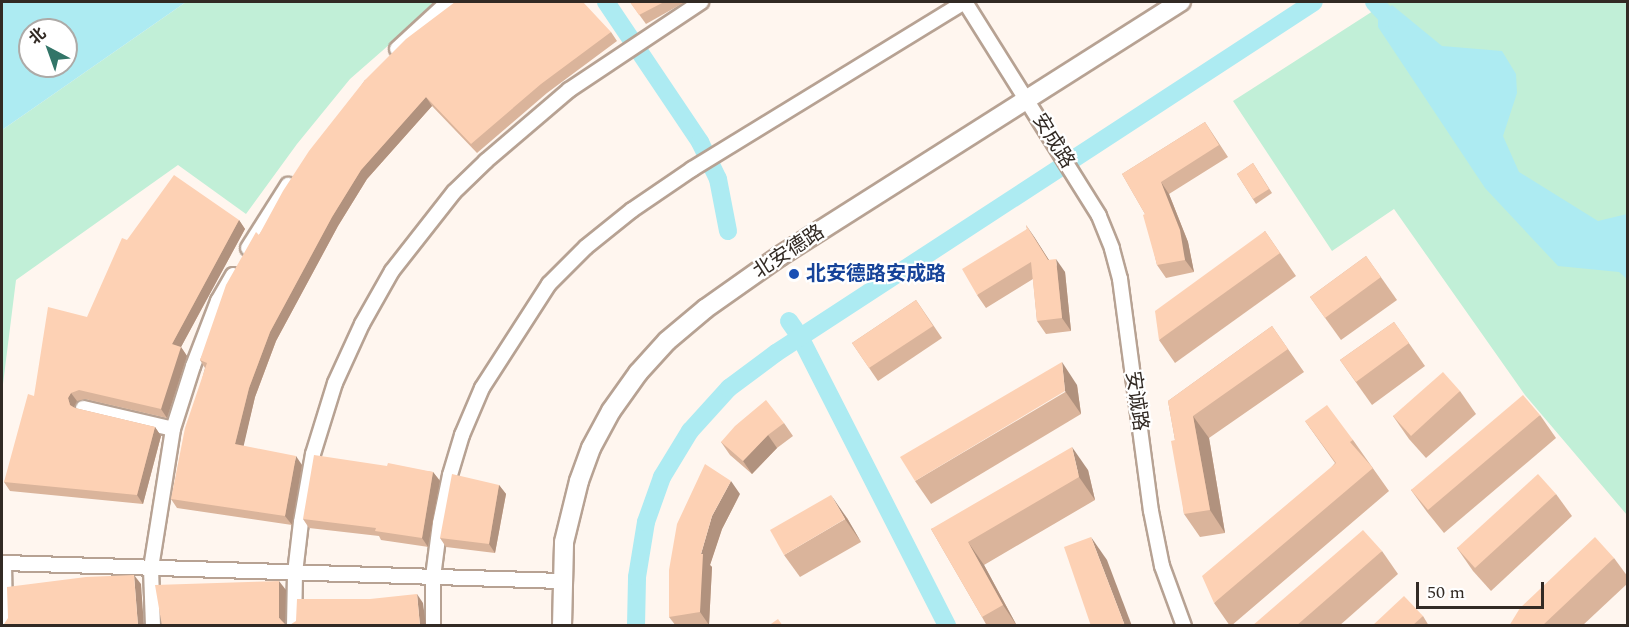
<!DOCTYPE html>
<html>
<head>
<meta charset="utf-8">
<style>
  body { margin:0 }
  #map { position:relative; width:1629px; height:627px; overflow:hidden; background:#fff6ef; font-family:Spectral,"Noto Sans SC",serif }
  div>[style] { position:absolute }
  .green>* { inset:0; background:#c1efd7 }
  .water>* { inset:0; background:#adebf2 }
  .canal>* { height:18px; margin:-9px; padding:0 9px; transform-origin:9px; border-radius:9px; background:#adebf2 }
  .roads { filter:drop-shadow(2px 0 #b7a293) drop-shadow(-2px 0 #b7a293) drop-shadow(0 2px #b7a293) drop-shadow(0 -2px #b7a293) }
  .minor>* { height:14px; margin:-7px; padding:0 7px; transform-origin:7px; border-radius:7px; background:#fff }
  .tertiary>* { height:18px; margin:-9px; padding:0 9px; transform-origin:9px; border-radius:9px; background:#fff }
  .wall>* { inset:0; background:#dab49b }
  .shaded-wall>* { inset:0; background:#b1927e }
  .building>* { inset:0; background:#fdd1b4 }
  .dots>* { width:16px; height:16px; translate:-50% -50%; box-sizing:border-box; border:3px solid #fff; border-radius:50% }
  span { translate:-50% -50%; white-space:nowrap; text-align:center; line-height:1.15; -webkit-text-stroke:4.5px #fff; paint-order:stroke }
  .street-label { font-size:20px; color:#322a24 }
  .transit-label { font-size:20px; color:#164399; font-weight:700 }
  .left { translate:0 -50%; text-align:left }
  .frame { position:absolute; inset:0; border:3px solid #322a24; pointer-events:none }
  .north { position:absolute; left:18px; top:18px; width:60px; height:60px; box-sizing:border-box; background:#fff; border:2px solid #adaaa7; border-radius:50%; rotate:319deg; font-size:16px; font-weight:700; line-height:24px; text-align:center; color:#322a24 }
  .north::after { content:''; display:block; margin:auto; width:21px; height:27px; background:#327568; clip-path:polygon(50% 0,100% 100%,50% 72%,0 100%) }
  .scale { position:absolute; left:1416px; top:582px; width:128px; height:27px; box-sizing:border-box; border:3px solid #322a24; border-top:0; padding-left:8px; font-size:18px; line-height:21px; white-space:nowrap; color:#322a24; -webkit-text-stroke:4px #fff; paint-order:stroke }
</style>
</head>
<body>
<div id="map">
  <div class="green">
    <div style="clip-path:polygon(186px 2px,444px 2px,422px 16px,350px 79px,297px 144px,246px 214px,178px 165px,16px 280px,2px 392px,2px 130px)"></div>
    <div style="clip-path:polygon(1387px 2px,1627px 2px,1627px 515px,1525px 395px,1394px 209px,1332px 251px,1233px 101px)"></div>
  </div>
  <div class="water">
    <div style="clip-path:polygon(evenodd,2px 2px,186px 2px,2px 130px,2px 2px,30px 30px,66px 30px,66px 66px,30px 66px,30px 30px)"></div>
    <div style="clip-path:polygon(1392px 5px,1442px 46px,1502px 51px,1516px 74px,1517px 93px,1503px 136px,1519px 172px,1598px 221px,1627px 214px,1627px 279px,1619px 272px,1558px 266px,1485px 188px,1378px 27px,1378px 17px)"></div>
  </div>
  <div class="canal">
    <div style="left:606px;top:2px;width:169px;rotate:56.1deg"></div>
    <div style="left:700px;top:142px;width:41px;rotate:64.1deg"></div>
    <div style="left:718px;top:179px;width:53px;rotate:79.1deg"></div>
    <div style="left:1374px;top:2px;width:22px;rotate:47deg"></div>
    <div style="left:789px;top:321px;width:19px;rotate:55deg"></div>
    <div style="left:800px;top:337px;width:324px;rotate:63deg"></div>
    <div style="left:636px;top:626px;width:49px;rotate:-88.8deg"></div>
    <div style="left:637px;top:577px;width:56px;rotate:-80.7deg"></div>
    <div style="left:646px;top:522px;width:48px;rotate:-70.4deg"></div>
    <div style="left:662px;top:477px;width:54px;rotate:-58.7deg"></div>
    <div style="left:690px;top:431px;width:58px;rotate:-47.8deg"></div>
    <div style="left:729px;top:388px;width:59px;rotate:-36.7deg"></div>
    <div style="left:776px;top:353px;width:642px;rotate:-33.12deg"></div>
  </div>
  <div class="roads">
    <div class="minor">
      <div style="left:965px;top:2px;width:252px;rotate:57.9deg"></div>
      <div style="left:1099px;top:216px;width:35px;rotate:68deg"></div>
      <div style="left:1112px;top:249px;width:31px;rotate:75deg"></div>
      <div style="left:1120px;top:279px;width:234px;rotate:82.4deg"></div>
      <div style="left:1151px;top:511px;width:56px;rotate:78.7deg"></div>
      <div style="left:1162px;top:566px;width:64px;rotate:69.9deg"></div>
      <div style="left:397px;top:49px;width:69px;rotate:-42.7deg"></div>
      <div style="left:248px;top:248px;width:75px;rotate:-57.6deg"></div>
      <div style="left:83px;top:408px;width:92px;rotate:13.1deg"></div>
      <div style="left:5px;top:626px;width:63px;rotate:-90.9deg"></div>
      <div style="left:4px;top:563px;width:557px;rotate:1.85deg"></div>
      <div style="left:153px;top:626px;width:58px;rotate:-92deg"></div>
      <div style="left:151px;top:568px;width:141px;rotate:-81deg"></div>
      <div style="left:173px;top:429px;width:66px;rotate:-72.4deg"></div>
      <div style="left:193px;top:366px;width:70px;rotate:-69deg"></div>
      <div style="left:218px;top:301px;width:30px;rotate:-60deg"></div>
      <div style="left:294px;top:626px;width:53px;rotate:-88.9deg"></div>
      <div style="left:295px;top:573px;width:51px;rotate:-83.3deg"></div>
      <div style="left:301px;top:522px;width:69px;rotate:-80deg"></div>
      <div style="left:313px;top:454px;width:74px;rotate:-72.8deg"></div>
      <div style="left:335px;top:383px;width:65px;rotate:-65.4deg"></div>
      <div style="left:362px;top:324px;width:61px;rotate:-60.5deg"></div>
      <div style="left:392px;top:271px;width:100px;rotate:-51.9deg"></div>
      <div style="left:454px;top:192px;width:45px;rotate:-44.1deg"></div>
      <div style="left:486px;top:161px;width:109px;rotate:-40.5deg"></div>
      <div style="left:569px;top:90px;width:159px;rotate:-33.7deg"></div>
      <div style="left:433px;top:626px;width:49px;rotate:-90deg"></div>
      <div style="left:433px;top:577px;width:54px;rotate:-82.6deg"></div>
      <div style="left:440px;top:523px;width:49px;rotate:-78.2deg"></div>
      <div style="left:450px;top:475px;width:42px;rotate:-73.3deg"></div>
      <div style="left:462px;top:435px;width:51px;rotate:-66.9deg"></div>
      <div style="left:482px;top:388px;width:124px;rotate:-57.2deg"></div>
      <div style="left:549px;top:284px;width:52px;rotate:-45deg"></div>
      <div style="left:586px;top:247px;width:59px;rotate:-38.8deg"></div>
      <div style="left:632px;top:210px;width:73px;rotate:-34.3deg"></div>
      <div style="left:692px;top:169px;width:320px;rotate:-31.5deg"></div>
    </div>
    <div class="tertiary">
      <div style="left:562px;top:626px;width:84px;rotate:-88.6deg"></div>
      <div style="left:564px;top:542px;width:63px;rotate:-76.2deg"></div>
      <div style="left:579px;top:481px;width:35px;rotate:-70deg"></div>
      <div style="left:591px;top:448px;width:42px;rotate:-61.6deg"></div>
      <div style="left:611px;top:411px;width:47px;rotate:-54.6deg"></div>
      <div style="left:638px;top:373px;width:43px;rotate:-47.8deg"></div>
      <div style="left:667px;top:341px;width:50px;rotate:-40.1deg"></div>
      <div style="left:705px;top:309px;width:92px;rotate:-35.2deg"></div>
      <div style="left:780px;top:256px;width:475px;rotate:-32.4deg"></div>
    </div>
  </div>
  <div class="wall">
    <div style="clip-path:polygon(630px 2px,685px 2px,646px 24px)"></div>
    <div style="clip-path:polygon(611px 32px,617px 41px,547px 93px,477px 153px,432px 106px,367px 179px,338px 226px,276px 341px,255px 397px,243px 446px,302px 465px,292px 525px,177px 508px,171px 499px,205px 368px,200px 360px,259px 235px,365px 80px)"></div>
    <div style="clip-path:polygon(1205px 122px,1228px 157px,1169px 194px,1188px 242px,1194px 272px,1166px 278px,1157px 265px,1145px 214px,1122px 174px)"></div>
    <div style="clip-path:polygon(1253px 163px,1272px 193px,1256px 204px,1237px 174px)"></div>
    <div style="clip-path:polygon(239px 220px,245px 229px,181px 347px,187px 356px,167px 418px,85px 399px,77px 401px,74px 407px,75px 408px,155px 427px,161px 436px,143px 504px,10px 491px,4px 482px,127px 240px)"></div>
    <div style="clip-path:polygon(1026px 225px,1049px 260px,1065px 272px,1071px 331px,1046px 334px,1037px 321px,1033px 279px,986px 308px,977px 295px,1027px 229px)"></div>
    <div style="clip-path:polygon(1265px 231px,1296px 276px,1175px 363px,1159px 340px)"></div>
    <div style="clip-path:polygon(1366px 256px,1397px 300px,1341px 340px,1310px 297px)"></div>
    <div style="clip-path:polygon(916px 300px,942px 338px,878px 381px,852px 343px)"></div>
    <div style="clip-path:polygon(1394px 322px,1425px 366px,1372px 405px,1340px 360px)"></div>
    <div style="clip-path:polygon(1272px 326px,1304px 372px,1209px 438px,1225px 533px,1200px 537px,1184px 514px,1175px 440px,1168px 401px)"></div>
    <div style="clip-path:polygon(1077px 385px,1081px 414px,931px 504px,915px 481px)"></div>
    <div style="clip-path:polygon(1460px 391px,1476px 414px,1426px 458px,1409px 439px,1393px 416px)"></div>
    <div style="clip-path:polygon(1540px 415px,1556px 438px,1444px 533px,1427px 512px,1411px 490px)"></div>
    <div style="clip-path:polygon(1305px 421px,1353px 440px,1389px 491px,1231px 626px,1230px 626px,1214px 603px,1335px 463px)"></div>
    <div style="clip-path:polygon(784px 423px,793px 436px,777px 448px,752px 474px,730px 455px,721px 442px)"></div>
    <div style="clip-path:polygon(387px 466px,433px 472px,440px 481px,428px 547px,381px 540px,379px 536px,309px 528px,303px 519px)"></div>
    <div style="clip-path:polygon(1088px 470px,1095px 500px,984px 565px,1017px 626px,987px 626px,982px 617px,931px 529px)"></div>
    <div style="clip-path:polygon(499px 485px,506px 494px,495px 553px,446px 547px,440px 538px)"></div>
    <div style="clip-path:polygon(740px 494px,722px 529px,710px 565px,712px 567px,709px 625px,676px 626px,669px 617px)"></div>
    <div style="clip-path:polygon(1556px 494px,1572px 516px,1491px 591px,1473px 571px,1457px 548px)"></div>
    <div style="clip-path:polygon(847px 518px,861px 542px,800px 577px,784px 555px)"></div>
    <div style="clip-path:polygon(1382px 551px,1398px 574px,1339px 626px,1252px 626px)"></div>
    <div style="clip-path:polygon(1614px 558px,1628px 577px,1628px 583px,1582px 626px,1509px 626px)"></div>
    <div style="clip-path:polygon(1423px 616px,1429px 626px,1372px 626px)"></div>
  </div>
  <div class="shaded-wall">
    <div style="clip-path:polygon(426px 97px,432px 106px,367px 179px,338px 226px,276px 341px,255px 397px,242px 453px,235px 444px,249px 388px,270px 332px,332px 217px,361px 170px)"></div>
    <div style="clip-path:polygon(1161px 182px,1169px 194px,1188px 242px,1194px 272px,1185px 260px)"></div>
    <div style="clip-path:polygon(239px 220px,245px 229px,181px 347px,187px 356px,167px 418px,161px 409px,172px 344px)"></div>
    <div style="clip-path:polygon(1026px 225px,1035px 238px,1057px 273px,1048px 260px)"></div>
    <div style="clip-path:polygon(1056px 259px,1065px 272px,1071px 331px,1062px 318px)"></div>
    <div style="clip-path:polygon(1062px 362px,1077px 385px,1081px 414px,1065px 391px)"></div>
    <div style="clip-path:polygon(71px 393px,77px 401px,74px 407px,76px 414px,70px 405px,68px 398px)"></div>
    <div style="clip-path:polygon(1193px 416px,1209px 438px,1225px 533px,1210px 510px)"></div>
    <div style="clip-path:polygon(155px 427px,161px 436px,143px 504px,137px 495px)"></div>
    <div style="clip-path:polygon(768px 435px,777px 448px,752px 474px,743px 461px)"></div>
    <div style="clip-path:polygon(1072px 447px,1088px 470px,1095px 500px,1079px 477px)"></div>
    <div style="clip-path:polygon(296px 456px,302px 465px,292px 525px,285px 516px)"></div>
    <div style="clip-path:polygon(433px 472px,440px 481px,428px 547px,422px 538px)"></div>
    <div style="clip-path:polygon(731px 481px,740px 494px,722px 529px,710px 565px,712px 567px,709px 625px,700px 612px,701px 554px,712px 516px)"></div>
    <div style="clip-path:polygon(499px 485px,506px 494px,495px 553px,489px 544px)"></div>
    <div style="clip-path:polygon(831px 495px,847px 518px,861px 542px,845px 519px)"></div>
    <div style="clip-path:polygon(1091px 537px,1107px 560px,1132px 626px,1125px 626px)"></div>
    <div style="clip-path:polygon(968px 542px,984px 565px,1017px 626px,1003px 605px)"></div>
    <div style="clip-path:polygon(134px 575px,141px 584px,144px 626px,138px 626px)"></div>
    <div style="clip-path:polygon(279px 581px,286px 590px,285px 626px,279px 618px)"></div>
    <div style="clip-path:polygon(417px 594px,423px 603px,426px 626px,420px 626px)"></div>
  </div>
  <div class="building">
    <div style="clip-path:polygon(455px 2px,583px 2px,611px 32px,541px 84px,471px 144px,426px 97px,361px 170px,332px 217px,270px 332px,249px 388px,235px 444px,296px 456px,285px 516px,171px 499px,185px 428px,207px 363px,200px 360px,226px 285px,256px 232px,259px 235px,283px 191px,309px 151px,365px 80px,406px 39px)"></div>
    <div style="clip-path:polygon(630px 2px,664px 2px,639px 15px)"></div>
    <div style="clip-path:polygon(1205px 122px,1219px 145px,1161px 182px,1180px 230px,1185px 260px,1157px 265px,1143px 215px,1145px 214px,1122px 174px)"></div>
    <div style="clip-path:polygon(1253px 163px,1269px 189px,1253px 199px,1237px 174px)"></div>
    <div style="clip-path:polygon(174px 175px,239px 220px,172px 344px,181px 347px,161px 409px,79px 390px,71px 393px,68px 398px,70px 405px,75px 408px,155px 427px,137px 495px,4px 482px,28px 394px,34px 396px,48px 307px,87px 317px,122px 238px,127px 240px)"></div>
    <div style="clip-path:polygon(1026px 225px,1048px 260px,1056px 259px,1062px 318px,1037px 321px,1031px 262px,977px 295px,962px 269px,1027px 229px)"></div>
    <div style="clip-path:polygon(1265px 231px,1280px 253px,1159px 340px,1155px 311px)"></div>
    <div style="clip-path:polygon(1366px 256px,1381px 277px,1325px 318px,1310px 297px)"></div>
    <div style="clip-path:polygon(916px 300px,933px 326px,869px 368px,852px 343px)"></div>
    <div style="clip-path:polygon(1394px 322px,1409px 343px,1356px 382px,1340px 360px)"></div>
    <div style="clip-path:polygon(1272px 326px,1288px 349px,1193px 416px,1210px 510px,1184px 514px,1171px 441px,1175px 440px,1168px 401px)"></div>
    <div style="clip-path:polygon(1062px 362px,1065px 391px,915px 481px,900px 457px)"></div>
    <div style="clip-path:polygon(1443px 372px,1460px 391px,1411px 436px,1393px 416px)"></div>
    <div style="clip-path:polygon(1523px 395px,1540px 415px,1428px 510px,1411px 490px)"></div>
    <div style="clip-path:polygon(766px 400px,784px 423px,768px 435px,743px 461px,721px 442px,735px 426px)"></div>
    <div style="clip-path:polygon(1327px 405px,1353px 440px,1350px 442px,1373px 468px,1214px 603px,1202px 576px,1336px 463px,1305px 421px)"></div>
    <div style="clip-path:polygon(1072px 447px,1079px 477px,968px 542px,1003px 605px,982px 617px,931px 529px)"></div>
    <div style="clip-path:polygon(314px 455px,387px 466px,388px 463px,433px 472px,422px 538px,375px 531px,376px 528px,303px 519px)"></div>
    <div style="clip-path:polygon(705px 464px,731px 481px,712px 516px,701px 554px,703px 554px,700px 612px,669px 617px,669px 570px,677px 524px)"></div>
    <div style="clip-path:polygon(452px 474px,499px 485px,489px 544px,440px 538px)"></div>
    <div style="clip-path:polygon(1538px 474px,1556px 494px,1475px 568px,1457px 548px)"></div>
    <div style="clip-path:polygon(831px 495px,845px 519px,784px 555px,770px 530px)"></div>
    <div style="clip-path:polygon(1363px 530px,1382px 551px,1296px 626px,1252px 626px)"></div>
    <div style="clip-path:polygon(1091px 537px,1125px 626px,1091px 626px,1064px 547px)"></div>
    <div style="clip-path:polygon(1595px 537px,1614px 558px,1542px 626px,1509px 626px,1520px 608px)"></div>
    <div style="clip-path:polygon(134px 575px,138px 626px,2px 626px,4px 624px,8px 618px,7px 587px,86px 577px)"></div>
    <div style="clip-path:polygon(279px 581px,279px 618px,287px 626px,162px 626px,155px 585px)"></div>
    <div style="clip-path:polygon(417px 594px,420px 626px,288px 626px,296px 621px,297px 599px,370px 599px)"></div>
    <div style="clip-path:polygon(1404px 596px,1423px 616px,1412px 626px,1372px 626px)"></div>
    <div style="clip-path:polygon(778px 619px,783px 626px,768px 626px)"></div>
  </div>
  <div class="dots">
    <div style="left:794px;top:274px;background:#1a4fb4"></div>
  </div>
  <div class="street-label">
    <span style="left:1053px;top:141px;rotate:58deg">安成路</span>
    <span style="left:789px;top:252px;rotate:-33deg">北安德路</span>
    <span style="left:1136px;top:401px;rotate:82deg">安诚路</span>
  </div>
  <div class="transit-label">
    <span class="left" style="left:806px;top:274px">北安德路安成路</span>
  </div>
  <div class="frame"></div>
  <div class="north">北</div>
  <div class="scale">50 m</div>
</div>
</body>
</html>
